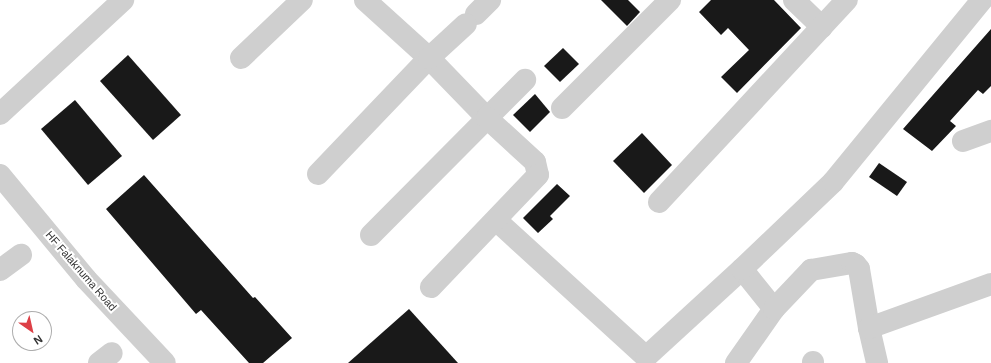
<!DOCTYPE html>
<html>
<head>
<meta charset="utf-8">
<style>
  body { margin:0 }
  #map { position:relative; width:991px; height:363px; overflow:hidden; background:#fff; font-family:Arial,sans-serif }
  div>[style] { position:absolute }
  .building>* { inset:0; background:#191919 }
  .minor>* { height:22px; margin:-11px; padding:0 11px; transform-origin:11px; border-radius:11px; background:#cfcfcf }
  span { translate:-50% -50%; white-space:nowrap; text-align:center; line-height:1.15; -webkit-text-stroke:4px #fff; paint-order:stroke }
  .street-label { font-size:11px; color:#323232 }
  .north { position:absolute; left:12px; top:311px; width:40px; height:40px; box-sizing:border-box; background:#fff; border:1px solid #adadad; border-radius:50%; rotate:146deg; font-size:11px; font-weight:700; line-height:16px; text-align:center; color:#323232 }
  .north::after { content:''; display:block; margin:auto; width:14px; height:18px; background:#dd4047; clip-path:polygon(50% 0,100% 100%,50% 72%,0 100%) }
</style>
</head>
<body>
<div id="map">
  <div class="building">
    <div style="clip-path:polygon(601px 0,628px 0,640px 12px,627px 26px)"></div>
    <div style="clip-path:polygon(711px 0,774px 0,801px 28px,737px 93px,721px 77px,749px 50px,728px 28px,721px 35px,699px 12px)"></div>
    <div style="clip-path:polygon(991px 29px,991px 86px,983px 94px,978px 90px,950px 121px,956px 126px,932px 151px,903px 129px)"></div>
    <div style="clip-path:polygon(563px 48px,579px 64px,560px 82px,544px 66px)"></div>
    <div style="clip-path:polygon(128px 55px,181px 115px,153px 140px,100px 81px)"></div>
    <div style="clip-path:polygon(535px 94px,550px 112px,530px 132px,513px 115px)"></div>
    <div style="clip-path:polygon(75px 100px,122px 156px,88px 185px,41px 129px)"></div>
    <div style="clip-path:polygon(642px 133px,672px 165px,644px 193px,613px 161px)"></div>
    <div style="clip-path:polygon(879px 163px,907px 182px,897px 196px,869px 177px)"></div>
    <div style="clip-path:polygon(144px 175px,253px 298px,255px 297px,292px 338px,263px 363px,249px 363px,201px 310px,196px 314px,106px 209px)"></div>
    <div style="clip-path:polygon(557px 184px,570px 196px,550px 216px,553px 219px,538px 233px,523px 218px)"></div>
    <div style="clip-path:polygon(409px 309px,458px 363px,348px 363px)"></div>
  </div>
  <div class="minor">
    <div style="left:365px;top:0;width:86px;rotate:42.2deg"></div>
    <div style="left:429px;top:58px;width:83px;rotate:46deg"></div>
    <div style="left:487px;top:118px;width:54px;rotate:-45deg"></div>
    <div style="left:794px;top:0;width:39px;rotate:44deg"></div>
    <div style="left:476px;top:14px;width:20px;rotate:-45deg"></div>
    <div style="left:241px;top:58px;width:84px;rotate:-43.6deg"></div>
    <div style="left:562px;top:108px;width:153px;rotate:-45deg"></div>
    <div style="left:0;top:114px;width:168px;rotate:-42.8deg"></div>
    <div style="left:963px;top:141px;width:30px;rotate:-20deg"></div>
    <div style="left:318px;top:174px;width:161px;rotate:-46.3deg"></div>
    <div style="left:429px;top:58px;width:50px;rotate:-42.6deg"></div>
    <div style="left:0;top:175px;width:135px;rotate:50.4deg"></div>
    <div style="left:86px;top:279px;width:115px;rotate:46.8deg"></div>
    <div style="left:659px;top:202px;width:276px;rotate:-47.1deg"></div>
    <div style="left:497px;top:221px;width:202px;rotate:42.4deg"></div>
    <div style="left:646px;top:357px;width:130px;rotate:-42.5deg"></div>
    <div style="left:371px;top:235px;width:165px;rotate:-45.2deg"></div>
    <div style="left:487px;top:118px;width:65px;rotate:42.5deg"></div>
    <div style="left:535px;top:162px;width:13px;rotate:77deg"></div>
    <div style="left:538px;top:175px;width:155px;rotate:133.7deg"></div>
    <div style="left:0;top:270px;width:26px;rotate:-36deg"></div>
    <div style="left:774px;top:309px;width:51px;rotate:-128.7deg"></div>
    <div style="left:742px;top:269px;width:126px;rotate:-43.7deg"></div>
    <div style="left:833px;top:182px;width:235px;rotate:-50.7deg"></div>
    <div style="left:869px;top:328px;width:36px;rotate:77deg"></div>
    <div style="left:99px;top:363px;width:16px;rotate:-38deg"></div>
    <div style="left:736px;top:363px;width:66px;rotate:-54.9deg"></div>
    <div style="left:774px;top:309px;width:54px;rotate:-46.5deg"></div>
    <div style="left:811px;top:270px;width:42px;rotate:-9.7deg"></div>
    <div style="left:852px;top:263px;width:4px;rotate:27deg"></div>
    <div style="left:856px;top:265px;width:5px;rotate:53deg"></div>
    <div style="left:859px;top:269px;width:60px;rotate:80.4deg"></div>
    <div style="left:869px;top:328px;width:130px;rotate:-19.8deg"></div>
    <div style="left:813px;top:363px;width:1px;rotate:-90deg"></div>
  </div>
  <div class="street-label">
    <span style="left:81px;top:271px;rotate:49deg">HF Falaknuma Road</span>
  </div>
  <div class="north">N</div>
</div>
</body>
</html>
